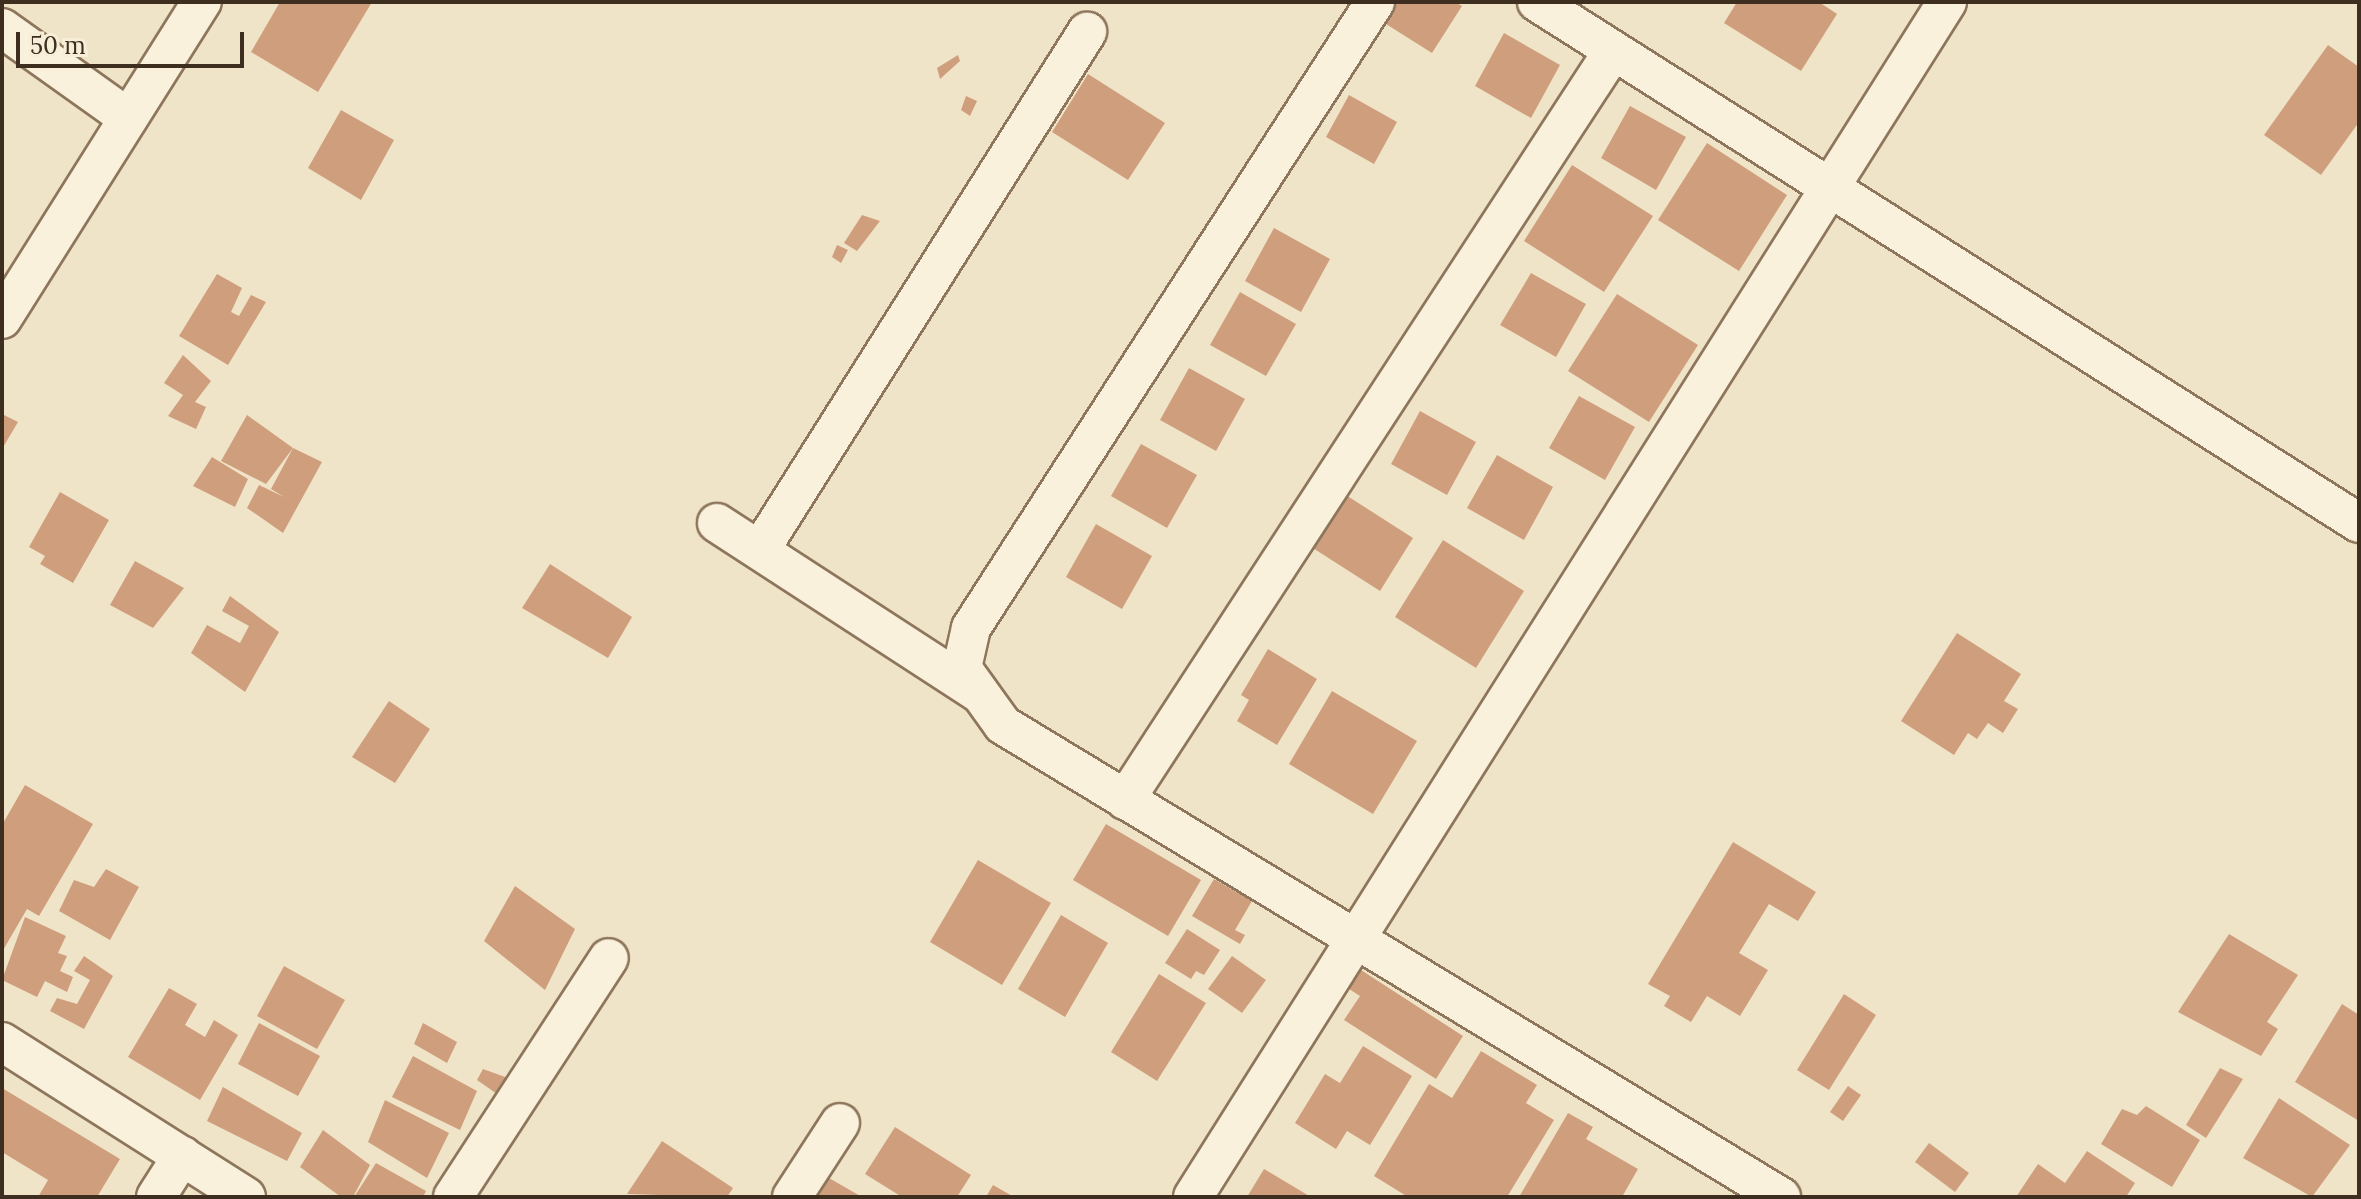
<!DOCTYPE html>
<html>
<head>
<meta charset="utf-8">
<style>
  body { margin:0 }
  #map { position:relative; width:2361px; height:1199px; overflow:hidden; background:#f0e4c8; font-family:Lora,serif }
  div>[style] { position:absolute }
  .building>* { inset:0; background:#cf9f7d }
  .roads { filter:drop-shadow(2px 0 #8d765c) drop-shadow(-2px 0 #8d765c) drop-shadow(0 2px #8d765c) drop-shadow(0 -2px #8d765c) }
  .minor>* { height:38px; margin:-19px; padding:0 19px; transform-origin:19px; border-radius:19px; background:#faf1dc }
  span { translate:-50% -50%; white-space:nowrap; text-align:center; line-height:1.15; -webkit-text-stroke:8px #f7eed8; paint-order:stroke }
  .frame { position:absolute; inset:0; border:4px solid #3d2e20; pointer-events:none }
  .scale { position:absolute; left:16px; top:32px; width:228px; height:36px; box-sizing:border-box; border:4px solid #3d2e20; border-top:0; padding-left:10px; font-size:24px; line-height:28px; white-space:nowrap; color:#3d2e20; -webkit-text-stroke:6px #f7eed8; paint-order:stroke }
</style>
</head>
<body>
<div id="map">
  <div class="building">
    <div style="clip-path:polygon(280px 2px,372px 2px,318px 92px,251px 52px)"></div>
    <div style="clip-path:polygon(1390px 2px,1455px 2px,1462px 6px,1432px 53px,1378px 19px)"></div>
    <div style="clip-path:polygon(1737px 2px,1819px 2px,1837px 14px,1801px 71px,1724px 23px)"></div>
    <div style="clip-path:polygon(1504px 33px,1560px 65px,1531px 118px,1475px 86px)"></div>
    <div style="clip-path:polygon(2328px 45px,2359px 67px,2359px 122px,2321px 175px,2264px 135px)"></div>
    <div style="clip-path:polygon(958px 55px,960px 61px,940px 79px,937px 68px)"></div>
    <div style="clip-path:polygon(1088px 74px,1165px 123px,1128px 180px,1052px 132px)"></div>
    <div style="clip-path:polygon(1349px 95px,1397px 122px,1374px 164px,1326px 137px)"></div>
    <div style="clip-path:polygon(966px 96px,977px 101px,970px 116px,961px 110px)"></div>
    <div style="clip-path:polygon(1630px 106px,1686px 137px,1656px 190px,1601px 158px)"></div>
    <div style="clip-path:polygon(341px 110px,394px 140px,361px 200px,308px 168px)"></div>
    <div style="clip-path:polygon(1707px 143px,1787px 195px,1739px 271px,1658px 220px)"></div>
    <div style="clip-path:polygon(1572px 165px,1653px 216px,1604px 292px,1524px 241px)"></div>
    <div style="clip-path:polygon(862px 215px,880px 221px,857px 251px,844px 243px)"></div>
    <div style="clip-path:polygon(1274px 228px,1330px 259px,1301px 312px,1245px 281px)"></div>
    <div style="clip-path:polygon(837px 245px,848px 250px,841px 263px,832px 257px)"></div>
    <div style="clip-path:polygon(1531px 273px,1586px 304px,1556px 357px,1500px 325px)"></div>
    <div style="clip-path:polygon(217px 274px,242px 288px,231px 312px,239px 316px,251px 295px,266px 302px,228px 365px,179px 336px)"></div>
    <div style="clip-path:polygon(1240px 292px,1296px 324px,1266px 376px,1210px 345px)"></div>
    <div style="clip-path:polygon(1617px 294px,1698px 345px,1649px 422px,1568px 371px)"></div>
    <div style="clip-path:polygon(183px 355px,211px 381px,195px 402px,206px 407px,196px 429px,168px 416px,183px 395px,164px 383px)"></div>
    <div style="clip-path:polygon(1189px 368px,1245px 399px,1216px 451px,1160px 420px)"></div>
    <div style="clip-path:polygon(1579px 396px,1635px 427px,1605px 480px,1549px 448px)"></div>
    <div style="clip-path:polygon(1420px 411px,1476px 442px,1447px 495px,1391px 464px)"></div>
    <div style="clip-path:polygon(2px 414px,18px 422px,2px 449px)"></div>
    <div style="clip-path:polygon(247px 415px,293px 448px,266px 484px,221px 461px)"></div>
    <div style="clip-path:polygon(1141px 444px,1197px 475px,1167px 528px,1111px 496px)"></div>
    <div style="clip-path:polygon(293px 448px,322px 462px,283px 533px,247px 508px,259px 485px,284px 497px,271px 489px)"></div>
    <div style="clip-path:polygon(1497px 455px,1553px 487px,1524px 540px,1467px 508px)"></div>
    <div style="clip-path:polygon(212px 457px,248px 479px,235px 507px,193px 486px)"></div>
    <div style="clip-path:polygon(1338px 490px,1413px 538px,1380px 591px,1305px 543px)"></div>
    <div style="clip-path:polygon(60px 492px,109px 520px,73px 583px,40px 564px,45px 556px,29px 547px)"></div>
    <div style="clip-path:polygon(1096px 524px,1152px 556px,1122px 609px,1066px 577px)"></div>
    <div style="clip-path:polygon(1443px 540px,1524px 591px,1476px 668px,1395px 617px)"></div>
    <div style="clip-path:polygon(135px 561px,184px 588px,153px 628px,110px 605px)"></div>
    <div style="clip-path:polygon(550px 564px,632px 617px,608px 658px,522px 608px)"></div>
    <div style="clip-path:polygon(230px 596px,279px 632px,245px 692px,191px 653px,207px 625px,240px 643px,249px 626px,222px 611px)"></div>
    <div style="clip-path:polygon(1957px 633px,2021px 674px,2004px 701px,2018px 709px,2003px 733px,1988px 723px,1977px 739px,1968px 733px,1954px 755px,1901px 721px)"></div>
    <div style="clip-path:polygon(1268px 649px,1317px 679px,1277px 745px,1237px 721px,1249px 700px,1241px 695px)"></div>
    <div style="clip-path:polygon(1332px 691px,1417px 741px,1373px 814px,1289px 764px)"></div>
    <div style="clip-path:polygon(389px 701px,430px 729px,395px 783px,352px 757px)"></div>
    <div style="clip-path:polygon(25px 785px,93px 824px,39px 916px,27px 909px,2px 952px,2px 825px)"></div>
    <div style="clip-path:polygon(1106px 824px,1201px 880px,1168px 936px,1073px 880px)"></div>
    <div style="clip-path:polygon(1733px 842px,1816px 892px,1798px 921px,1769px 904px,1739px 953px,1768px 970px,1740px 1016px,1707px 996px,1691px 1022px,1664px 1006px,1670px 996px,1648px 984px)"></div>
    <div style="clip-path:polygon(978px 860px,1051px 903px,1002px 985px,930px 942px)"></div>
    <div style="clip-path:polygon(106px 869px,139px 887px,110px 940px,59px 911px,74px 880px,94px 887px)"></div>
    <div style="clip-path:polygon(1214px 879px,1252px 901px,1235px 930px,1245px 935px,1240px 944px,1192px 916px)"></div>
    <div style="clip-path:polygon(515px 886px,575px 929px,545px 990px,484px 941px)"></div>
    <div style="clip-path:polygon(1061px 915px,1108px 943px,1065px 1017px,1018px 989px)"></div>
    <div style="clip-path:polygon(25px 917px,66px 936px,58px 953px,67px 956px,60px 971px,73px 977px,67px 992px,45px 981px,37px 997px,2px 980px)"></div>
    <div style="clip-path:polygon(1187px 929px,1220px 950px,1204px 975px,1196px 971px,1191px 979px,1165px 963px)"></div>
    <div style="clip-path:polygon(2229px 934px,2298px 975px,2267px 1022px,2278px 1029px,2261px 1056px,2178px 1012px)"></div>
    <div style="clip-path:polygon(84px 956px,113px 976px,84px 1029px,50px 1011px,57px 998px,77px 1004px,90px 980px,74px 971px)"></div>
    <div style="clip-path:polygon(1232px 956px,1266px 980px,1242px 1013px,1208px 989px)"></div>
    <div style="clip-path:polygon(284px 966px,345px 1000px,317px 1049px,257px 1016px)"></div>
    <div style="clip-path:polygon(1361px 970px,1463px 1036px,1436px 1079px,1344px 1020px,1360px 996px,1349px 989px)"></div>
    <div style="clip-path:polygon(1159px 974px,1206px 1003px,1157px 1081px,1111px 1052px)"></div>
    <div style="clip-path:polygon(169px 988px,197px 1004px,185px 1025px,205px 1037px,214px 1020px,238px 1035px,200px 1100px,128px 1057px)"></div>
    <div style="clip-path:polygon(1844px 994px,1876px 1015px,1829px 1090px,1797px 1070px)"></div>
    <div style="clip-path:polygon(2342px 1004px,2359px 1015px,2359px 1121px,2295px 1082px)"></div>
    <div style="clip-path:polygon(259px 1023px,320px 1056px,298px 1096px,238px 1064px)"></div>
    <div style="clip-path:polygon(423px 1023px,457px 1042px,447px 1063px,414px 1044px)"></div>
    <div style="clip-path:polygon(1363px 1046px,1412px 1076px,1370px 1145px,1347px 1131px,1336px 1149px,1295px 1123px,1325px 1074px,1340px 1083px)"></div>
    <div style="clip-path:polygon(1481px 1051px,1537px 1085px,1526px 1103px,1554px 1120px,1507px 1197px,1408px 1197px,1374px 1176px,1429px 1084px,1452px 1098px)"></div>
    <div style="clip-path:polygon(413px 1056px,477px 1091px,460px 1130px,392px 1097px)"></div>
    <div style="clip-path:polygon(2220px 1068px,2243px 1079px,2206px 1138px,2186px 1125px)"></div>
    <div style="clip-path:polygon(483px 1069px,508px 1078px,500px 1096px,477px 1080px)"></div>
    <div style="clip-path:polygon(1848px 1086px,1861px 1095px,1843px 1121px,1830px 1112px)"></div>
    <div style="clip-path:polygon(223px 1087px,302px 1133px,287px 1161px,207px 1121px)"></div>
    <div style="clip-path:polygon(2px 1088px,120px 1159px,97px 1197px,38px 1197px,48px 1180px,2px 1152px)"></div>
    <div style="clip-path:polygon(2279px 1098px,2350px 1145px,2312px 1197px,2243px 1158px)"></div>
    <div style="clip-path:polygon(385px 1100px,449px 1133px,427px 1178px,368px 1142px)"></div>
    <div style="clip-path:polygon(2146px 1106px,2200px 1140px,2172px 1187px,2101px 1144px,2122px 1109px,2137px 1115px)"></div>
    <div style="clip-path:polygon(1568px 1113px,1593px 1127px,1586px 1139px,1638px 1169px,1622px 1197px,1519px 1197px)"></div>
    <div style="clip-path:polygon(895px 1127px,971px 1175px,957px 1197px,902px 1197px,865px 1174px)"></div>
    <div style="clip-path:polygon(323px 1130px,370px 1165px,353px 1197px,341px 1197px,300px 1167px)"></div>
    <div style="clip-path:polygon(662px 1141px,733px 1188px,727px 1197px,627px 1194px)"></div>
    <div style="clip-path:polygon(1929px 1143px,1969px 1173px,1955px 1192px,1915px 1162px)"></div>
    <div style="clip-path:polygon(2087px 1151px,2135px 1183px,2126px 1197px,2016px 1197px,2038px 1164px,2065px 1183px)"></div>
    <div style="clip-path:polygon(376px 1163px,426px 1191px,423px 1197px,354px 1197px)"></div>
    <div style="clip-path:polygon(1264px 1169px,1311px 1197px,1247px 1197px)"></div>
    <div style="clip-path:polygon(822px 1174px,862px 1197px,808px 1197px)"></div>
    <div style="clip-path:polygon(993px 1185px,1014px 1197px,986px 1197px)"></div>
  </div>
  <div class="roads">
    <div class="minor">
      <div style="left:1375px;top:2px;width:745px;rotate:122.84deg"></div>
      <div style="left:971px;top:628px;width:41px;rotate:102.7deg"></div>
      <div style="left:962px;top:668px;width:70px;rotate:54.3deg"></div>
      <div style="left:1003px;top:725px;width:910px;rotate:31.24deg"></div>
      <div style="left:1537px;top:2px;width:973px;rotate:32.37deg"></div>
      <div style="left:2px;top:28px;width:155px;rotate:35.5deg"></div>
      <div style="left:2px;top:319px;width:375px;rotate:-57.8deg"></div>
      <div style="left:717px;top:523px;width:312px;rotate:33deg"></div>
      <div style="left:760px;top:550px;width:613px;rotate:-57.74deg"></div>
      <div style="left:1125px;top:800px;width:894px;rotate:-56.91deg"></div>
      <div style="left:2px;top:1042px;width:289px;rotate:32.4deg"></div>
      <div style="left:156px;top:1197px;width:49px;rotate:-57.6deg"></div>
      <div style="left:453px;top:1197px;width:285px;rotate:-56.9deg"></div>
      <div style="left:792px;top:1197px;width:88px;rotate:-57deg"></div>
      <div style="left:1193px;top:1197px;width:1413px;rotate:-57.75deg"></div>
    </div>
  </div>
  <div class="frame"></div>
  <div class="scale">50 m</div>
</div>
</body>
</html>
